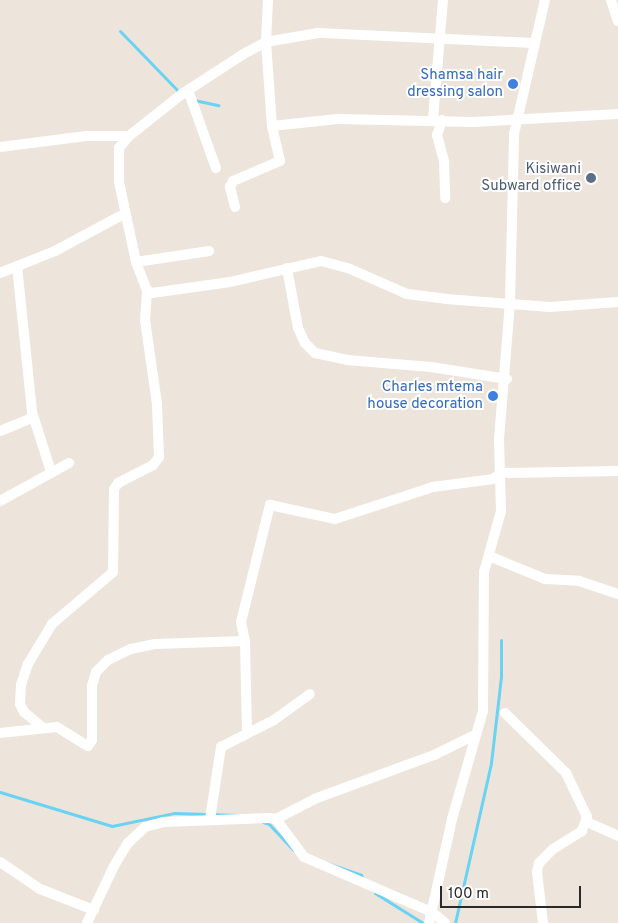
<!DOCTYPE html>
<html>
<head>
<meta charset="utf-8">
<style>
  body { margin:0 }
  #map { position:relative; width:618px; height:923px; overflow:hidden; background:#ede5db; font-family:Overpass,sans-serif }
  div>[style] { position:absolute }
  .stream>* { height:3px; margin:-1.5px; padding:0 1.5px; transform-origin:1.5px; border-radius:1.5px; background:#6ad2f3 }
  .minor>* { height:10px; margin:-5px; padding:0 5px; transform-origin:5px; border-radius:5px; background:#fff }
  .dots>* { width:14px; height:14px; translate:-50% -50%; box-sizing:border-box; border:2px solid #fff; border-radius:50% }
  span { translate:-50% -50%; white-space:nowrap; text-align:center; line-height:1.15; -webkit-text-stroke:4px #fff; paint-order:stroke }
  .shop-label { font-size:15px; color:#366cbe }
  .right { translate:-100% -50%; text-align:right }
  .service-label { font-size:15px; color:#4e5e75 }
  .scale { position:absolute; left:440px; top:886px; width:141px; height:22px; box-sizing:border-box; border:2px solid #2a2a2a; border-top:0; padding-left:6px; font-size:15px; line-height:18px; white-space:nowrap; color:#2a2a2a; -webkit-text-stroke:4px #fff; paint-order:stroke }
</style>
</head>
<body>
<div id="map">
  <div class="stream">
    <div style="left:120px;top:31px;width:86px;rotate:45.9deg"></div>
    <div style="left:194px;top:100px;width:25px;rotate:12deg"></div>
    <div style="left:0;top:792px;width:117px;rotate:16.9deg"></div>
    <div style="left:112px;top:826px;width:63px;rotate:-11.8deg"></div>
    <div style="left:174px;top:813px;width:64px;rotate:1.8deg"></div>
    <div style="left:263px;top:822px;width:6px;rotate:18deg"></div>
    <div style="left:269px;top:824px;width:35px;rotate:47deg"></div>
    <div style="left:324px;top:862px;width:39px;rotate:19deg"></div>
    <div style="left:361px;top:875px;width:4px;rotate:63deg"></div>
    <div style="left:375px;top:893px;width:57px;rotate:32deg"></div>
    <div style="left:455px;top:923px;width:164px;rotate:-77.3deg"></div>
    <div style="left:491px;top:763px;width:88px;rotate:-83.4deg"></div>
    <div style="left:501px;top:676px;width:36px;rotate:-90deg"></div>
  </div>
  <div class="minor">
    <div style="left:611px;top:0;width:22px;rotate:72deg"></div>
    <div style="left:533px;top:43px;width:215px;rotate:-177.3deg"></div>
    <div style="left:318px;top:33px;width:53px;rotate:170.2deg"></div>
    <div style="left:266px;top:42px;width:27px;rotate:152deg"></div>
    <div style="left:242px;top:55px;width:72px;rotate:147deg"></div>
    <div style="left:182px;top:94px;width:68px;rotate:141.6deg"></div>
    <div style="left:129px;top:136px;width:16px;rotate:130deg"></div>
    <div style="left:119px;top:148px;width:34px;rotate:90deg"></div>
    <div style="left:119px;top:182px;width:82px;rotate:78deg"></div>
    <div style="left:136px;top:262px;width:30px;rotate:69deg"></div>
    <div style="left:147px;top:290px;width:6px;rotate:31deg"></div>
    <div style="left:152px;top:293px;width:79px;rotate:-8deg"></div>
    <div style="left:230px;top:282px;width:93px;rotate:-13deg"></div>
    <div style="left:321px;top:261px;width:30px;rotate:15deg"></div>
    <div style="left:350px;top:269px;width:62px;rotate:23.7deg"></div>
    <div style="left:407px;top:294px;width:39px;rotate:7deg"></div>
    <div style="left:446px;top:299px;width:104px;rotate:4.4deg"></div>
    <div style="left:550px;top:307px;width:68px;rotate:-4.2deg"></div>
    <div style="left:188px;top:90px;width:83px;rotate:70.3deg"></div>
    <div style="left:433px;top:119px;width:119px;rotate:-85.2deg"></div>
    <div style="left:442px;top:120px;width:16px;rotate:108deg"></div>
    <div style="left:437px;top:135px;width:28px;rotate:75deg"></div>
    <div style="left:444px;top:162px;width:36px;rotate:88deg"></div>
    <div style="left:272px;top:126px;width:66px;rotate:-6.1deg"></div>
    <div style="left:338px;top:119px;width:135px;rotate:1.3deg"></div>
    <div style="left:473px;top:122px;width:145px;rotate:-3.2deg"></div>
    <div style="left:0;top:147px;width:87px;rotate:-7.3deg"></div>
    <div style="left:86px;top:136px;width:43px"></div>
    <div style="left:235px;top:207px;width:21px;rotate:-104deg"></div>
    <div style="left:230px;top:187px;width:7px;rotate:-63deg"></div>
    <div style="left:233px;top:181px;width:51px;rotate:-23.1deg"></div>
    <div style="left:280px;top:161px;width:36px;rotate:-103deg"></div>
    <div style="left:272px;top:126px;width:84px;rotate:-94.1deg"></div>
    <div style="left:266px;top:42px;width:42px;rotate:-87.3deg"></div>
    <div style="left:136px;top:262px;width:74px;rotate:-8.6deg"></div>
    <div style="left:17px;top:266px;width:147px;rotate:84.1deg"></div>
    <div style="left:32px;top:412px;width:63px;rotate:72.4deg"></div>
    <div style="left:287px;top:268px;width:61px;rotate:79.6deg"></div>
    <div style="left:298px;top:328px;width:17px;rotate:65deg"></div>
    <div style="left:305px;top:343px;width:14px;rotate:45deg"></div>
    <div style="left:315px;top:353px;width:33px;rotate:12deg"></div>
    <div style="left:347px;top:360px;width:84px;rotate:4.8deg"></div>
    <div style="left:431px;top:367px;width:77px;rotate:9deg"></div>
    <div style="left:0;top:273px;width:59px;rotate:-21.8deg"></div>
    <div style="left:55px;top:251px;width:78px;rotate:-28.2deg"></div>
    <div style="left:0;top:431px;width:35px;rotate:-22deg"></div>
    <div style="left:0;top:501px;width:79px;rotate:-28.8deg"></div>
    <div style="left:489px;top:556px;width:61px;rotate:22.3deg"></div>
    <div style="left:545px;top:579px;width:34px;rotate:3deg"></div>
    <div style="left:579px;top:581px;width:41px;rotate:18.4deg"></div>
    <div style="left:505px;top:713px;width:86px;rotate:44.5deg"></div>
    <div style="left:566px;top:773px;width:49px;rotate:64.5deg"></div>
    <div style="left:587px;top:817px;width:15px;rotate:110deg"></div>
    <div style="left:582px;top:831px;width:34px;rotate:148deg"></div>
    <div style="left:553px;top:849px;width:20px;rotate:135deg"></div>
    <div style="left:539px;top:863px;width:9px;rotate:103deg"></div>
    <div style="left:537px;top:872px;width:51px;rotate:83.3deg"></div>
    <div style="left:42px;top:727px;width:23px;rotate:-140deg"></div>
    <div style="left:24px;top:712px;width:9px;rotate:-117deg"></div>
    <div style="left:20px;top:704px;width:19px;rotate:-87deg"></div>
    <div style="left:21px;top:685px;width:22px;rotate:-72deg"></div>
    <div style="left:28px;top:664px;width:47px;rotate:-59deg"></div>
    <div style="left:52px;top:624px;width:80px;rotate:-40.4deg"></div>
    <div style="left:113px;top:572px;width:83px;rotate:-89.3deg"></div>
    <div style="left:114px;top:489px;width:7px;rotate:-56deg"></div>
    <div style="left:118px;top:483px;width:39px;rotate:-27deg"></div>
    <div style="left:153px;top:465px;width:10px;rotate:-53deg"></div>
    <div style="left:159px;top:457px;width:53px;rotate:-92.2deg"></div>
    <div style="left:157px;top:404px;width:85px;rotate:-98.1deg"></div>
    <div style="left:145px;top:320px;width:30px;rotate:-86deg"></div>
    <div style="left:247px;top:731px;width:90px;rotate:-91.3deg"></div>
    <div style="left:245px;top:641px;width:19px;rotate:-102deg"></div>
    <div style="left:241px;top:622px;width:121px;rotate:-76.1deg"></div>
    <div style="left:270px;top:505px;width:66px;rotate:12.2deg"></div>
    <div style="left:335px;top:519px;width:103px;rotate:-18.1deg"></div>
    <div style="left:433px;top:487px;width:61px;rotate:-7.6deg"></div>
    <div style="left:493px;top:479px;width:10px;rotate:-37deg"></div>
    <div style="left:501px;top:473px;width:117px;rotate:-1deg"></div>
    <div style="left:0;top:733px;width:57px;rotate:-6deg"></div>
    <div style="left:57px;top:727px;width:36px;rotate:32deg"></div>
    <div style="left:88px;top:746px;width:7px;rotate:-56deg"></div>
    <div style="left:92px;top:740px;width:54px;rotate:-90deg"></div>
    <div style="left:92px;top:686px;width:15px;rotate:-74deg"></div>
    <div style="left:96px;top:672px;width:17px;rotate:-45deg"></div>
    <div style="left:108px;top:660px;width:25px;rotate:-26deg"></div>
    <div style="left:131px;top:649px;width:25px;rotate:-12deg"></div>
    <div style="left:155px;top:644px;width:90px;rotate:-1.9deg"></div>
    <div style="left:210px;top:819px;width:73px;rotate:-81.3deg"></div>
    <div style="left:221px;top:747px;width:59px;rotate:-27deg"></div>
    <div style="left:274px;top:720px;width:44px;rotate:-35.8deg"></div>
    <div style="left:276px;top:819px;width:46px;rotate:-27.1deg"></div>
    <div style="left:317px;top:798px;width:125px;rotate:-20.2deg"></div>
    <div style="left:434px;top:755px;width:46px;rotate:-26deg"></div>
    <div style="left:587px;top:822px;width:34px;rotate:24deg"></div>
    <div style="left:0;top:862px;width:48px;rotate:34deg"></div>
    <div style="left:40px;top:889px;width:58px;rotate:21.3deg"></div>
    <div style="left:87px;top:923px;width:63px;rotate:-64.7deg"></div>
    <div style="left:114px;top:866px;width:27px;rotate:-59deg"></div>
    <div style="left:128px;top:843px;width:23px;rotate:-43deg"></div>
    <div style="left:145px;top:827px;width:20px;rotate:-15deg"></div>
    <div style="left:164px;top:822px;width:105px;rotate:-2.2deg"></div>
    <div style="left:269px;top:818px;width:7px;rotate:8deg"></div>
    <div style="left:276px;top:819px;width:47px;rotate:53.6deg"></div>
    <div style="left:304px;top:857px;width:139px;rotate:23.3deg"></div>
    <div style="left:432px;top:912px;width:17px;rotate:40deg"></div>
    <div style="left:429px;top:923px;width:107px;rotate:-77.5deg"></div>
    <div style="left:452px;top:819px;width:112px;rotate:-74deg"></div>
    <div style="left:483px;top:711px;width:139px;rotate:-89.6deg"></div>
    <div style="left:484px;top:572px;width:63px;rotate:-74.4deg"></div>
    <div style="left:501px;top:511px;width:72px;rotate:-91.6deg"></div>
    <div style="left:499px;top:439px;width:137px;rotate:-85.4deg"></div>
    <div style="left:510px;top:302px;width:168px;rotate:-88.6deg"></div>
    <div style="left:514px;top:134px;width:138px;rotate:-77deg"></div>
  </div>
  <div class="dots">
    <div style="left:513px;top:84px;background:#3f7fe0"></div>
    <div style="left:591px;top:178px;background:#5c6f8a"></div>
    <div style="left:493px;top:396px;background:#3f7fe0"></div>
  </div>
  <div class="shop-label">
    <span class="right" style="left:503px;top:84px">Shamsa hair<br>dressing salon</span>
    <span class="right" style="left:483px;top:396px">Charles mtema<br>house decoration</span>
  </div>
  <div class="service-label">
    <span class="right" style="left:581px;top:178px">Kisiwani<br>Subward office</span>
  </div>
  <div class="scale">100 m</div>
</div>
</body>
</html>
